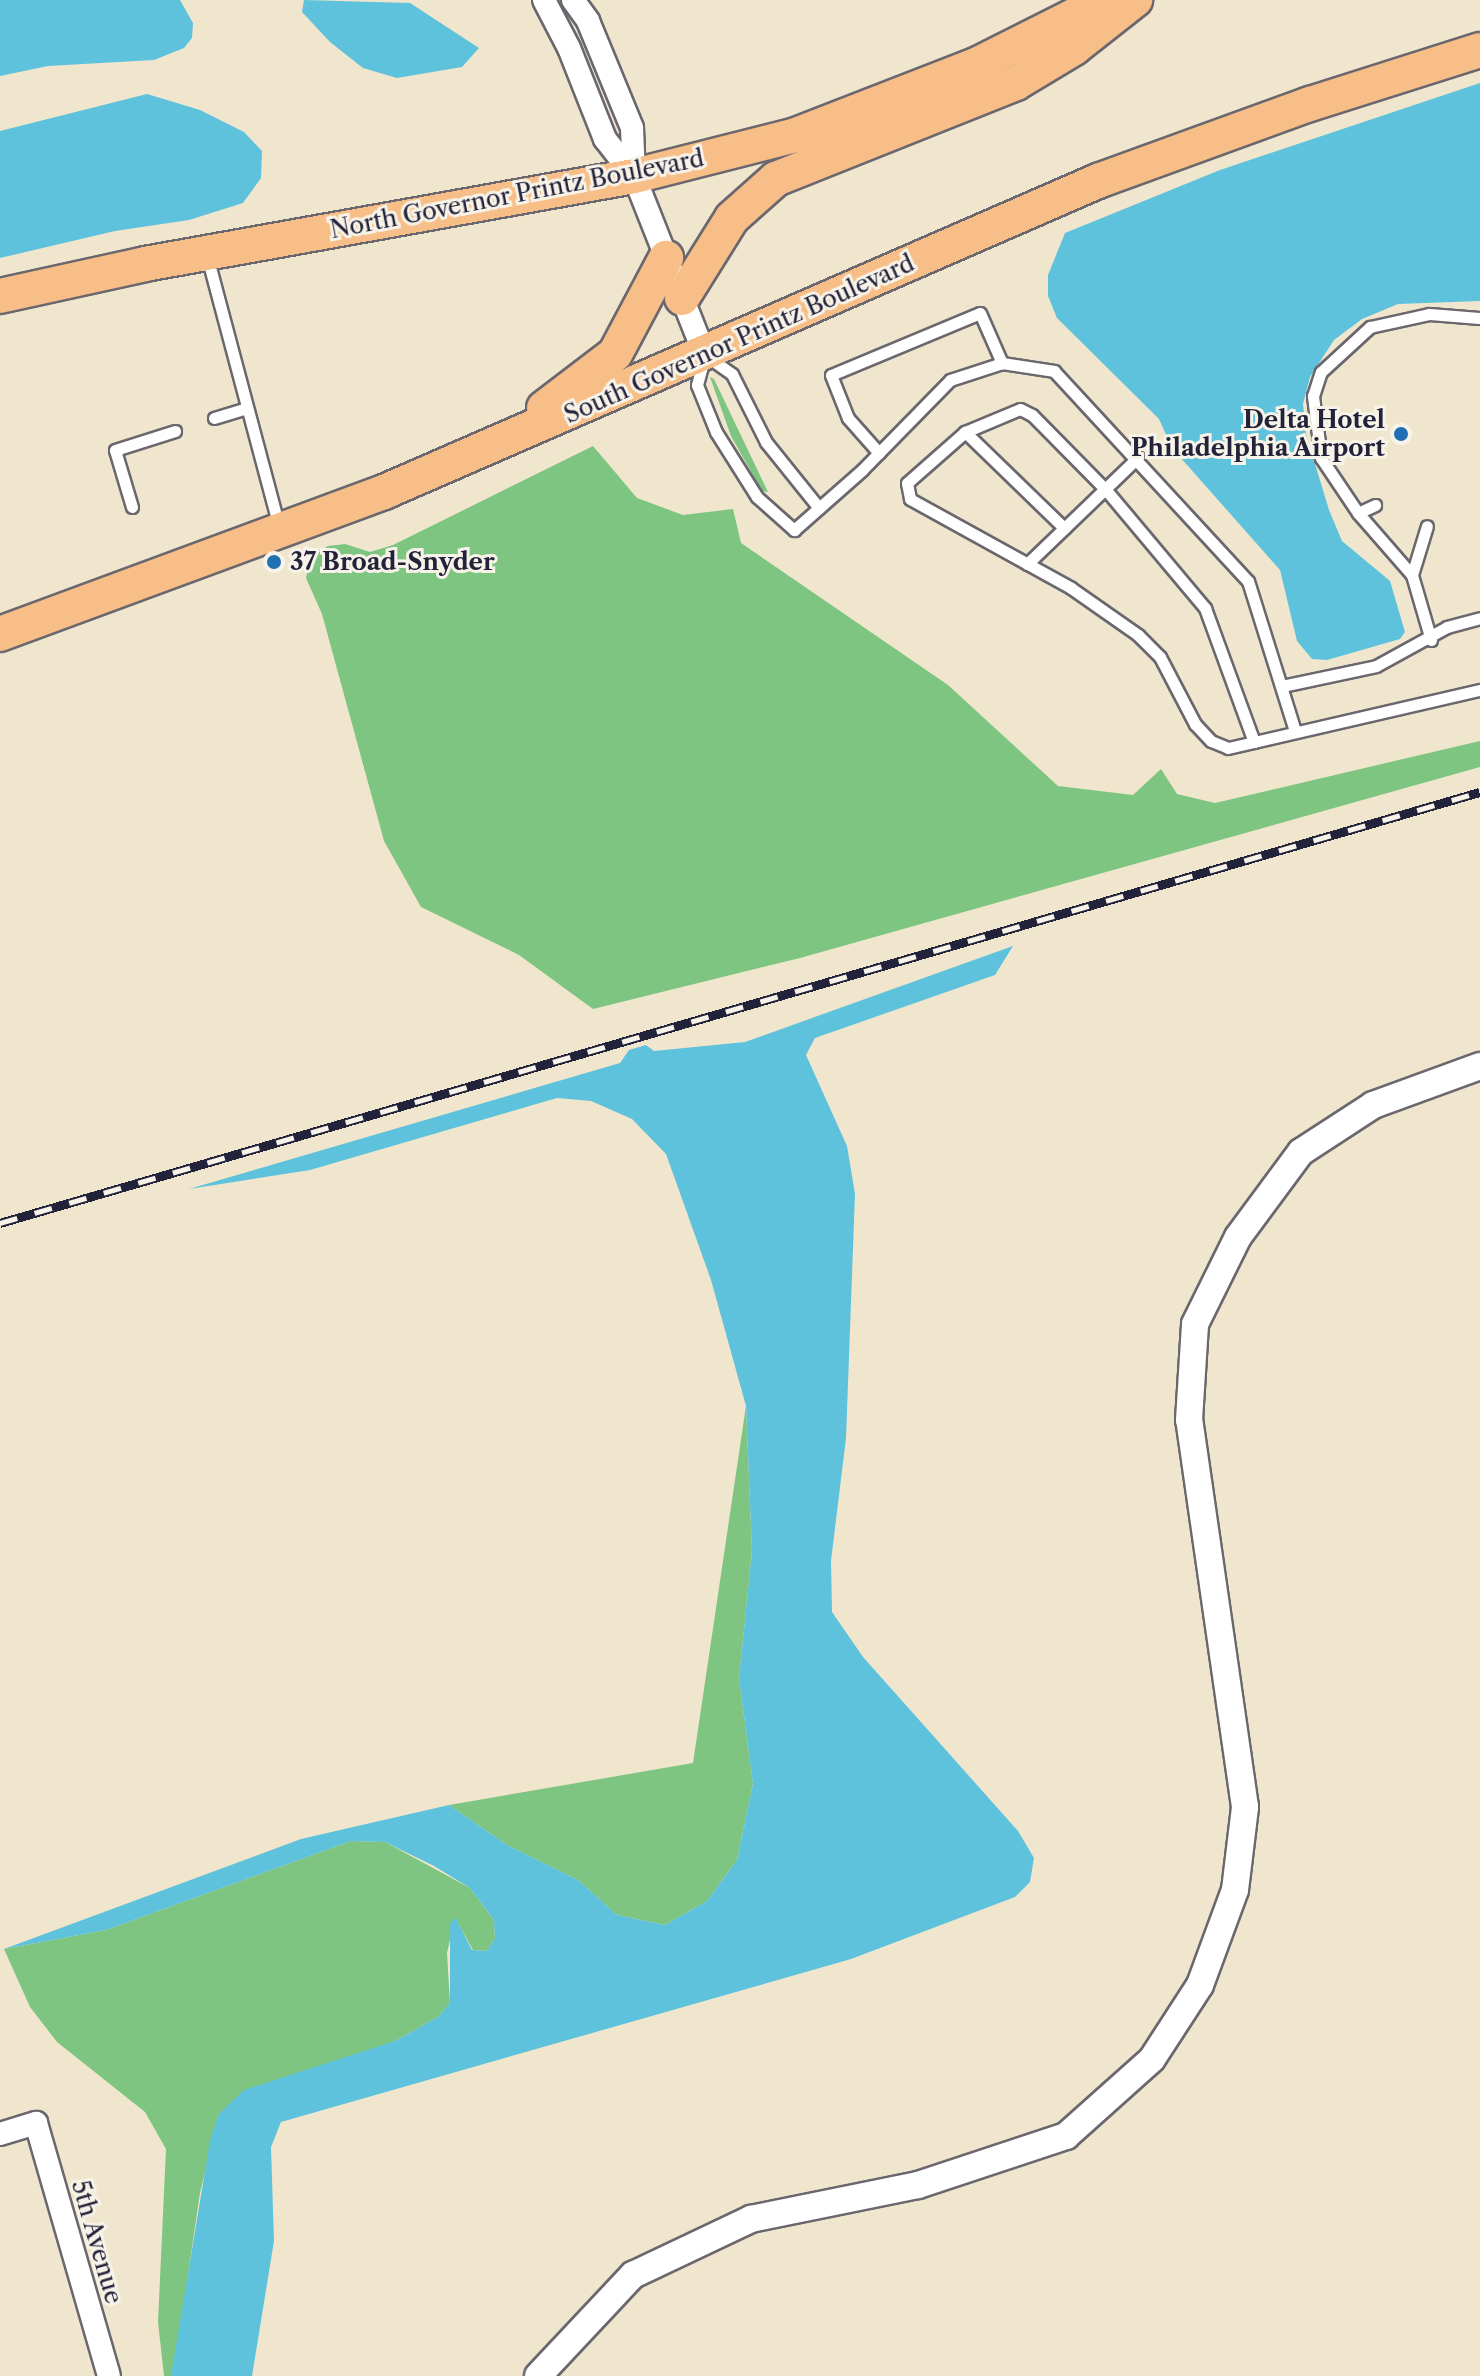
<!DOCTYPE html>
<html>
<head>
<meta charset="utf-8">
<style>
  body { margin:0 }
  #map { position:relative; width:1480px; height:2376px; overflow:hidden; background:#f0e6cd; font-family:"Libre Caslon Text",serif }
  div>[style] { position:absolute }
  .green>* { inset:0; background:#7ec581 }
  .water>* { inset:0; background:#5ec2dc }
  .roads { filter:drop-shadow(2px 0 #6a676e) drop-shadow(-2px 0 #6a676e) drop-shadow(0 2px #6a676e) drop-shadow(0 -2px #6a676e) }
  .service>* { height:11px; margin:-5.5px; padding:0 5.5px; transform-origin:5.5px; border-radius:5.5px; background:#fff }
  .minor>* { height:22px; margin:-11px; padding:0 11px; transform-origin:11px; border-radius:11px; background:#fff }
  .tertiary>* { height:26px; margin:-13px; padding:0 13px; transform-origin:13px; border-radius:13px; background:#fff }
  .primary>* { height:34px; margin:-17px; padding:0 17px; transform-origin:17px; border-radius:17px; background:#f7be88 }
  .rail>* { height:9px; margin-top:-4.5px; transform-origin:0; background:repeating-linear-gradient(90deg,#f7f3e8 0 18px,#22223b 0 36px); box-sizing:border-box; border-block:2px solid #22223b }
  .dots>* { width:22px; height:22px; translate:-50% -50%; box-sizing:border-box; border:4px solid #f7f3e8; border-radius:50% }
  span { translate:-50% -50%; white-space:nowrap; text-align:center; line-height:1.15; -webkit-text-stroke:6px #f7f3e8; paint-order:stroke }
  .street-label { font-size:24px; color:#22223b }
  .poi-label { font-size:24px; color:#22223b; font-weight:700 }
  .right { translate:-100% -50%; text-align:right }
  .left { translate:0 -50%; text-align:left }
</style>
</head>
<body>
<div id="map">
  <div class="green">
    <div style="clip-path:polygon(710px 377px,714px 379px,768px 492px,762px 491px,731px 436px)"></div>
    <div style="clip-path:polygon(593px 446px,637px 498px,683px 515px,733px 509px,741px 543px,948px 685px,1058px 786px,1133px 795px,1161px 769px,1177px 794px,1215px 803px,1480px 741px,1480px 767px,800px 958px,593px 1009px,519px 955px,421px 907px,384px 841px,322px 614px,306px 578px,310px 558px,328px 546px,345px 544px,370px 552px,393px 545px)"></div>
    <div style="clip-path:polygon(746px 1406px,752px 1551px,739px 1678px,753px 1784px,737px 1860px,707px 1901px,665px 1925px,617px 1915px,578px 1880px,507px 1845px,449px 1805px,693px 1763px)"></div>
    <div style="clip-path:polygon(351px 1841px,385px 1842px,470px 1888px,494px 1920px,495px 1938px,487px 1951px,473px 1950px,455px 1918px,447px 1953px,450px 2003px,438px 2017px,395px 2041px,219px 2114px,200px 2193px,175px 2363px,171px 2376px,164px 2376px,158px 2322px,166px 2149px,145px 2112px,57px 2042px,30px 2007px,4px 1949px,106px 1930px)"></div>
  </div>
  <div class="water">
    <div style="clip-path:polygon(0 0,180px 0,193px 23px,192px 38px,184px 48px,154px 60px,48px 66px,0 76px)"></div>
    <div style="clip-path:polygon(304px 0,410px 3px,479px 48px,462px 67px,397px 78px,363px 68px,330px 42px,302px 12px)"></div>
    <div style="clip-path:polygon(1480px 83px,1480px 301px,1398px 304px,1362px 319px,1334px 340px,1310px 377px,1303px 404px,1306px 434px,1329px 510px,1342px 541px,1390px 581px,1405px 632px,1400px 639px,1327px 660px,1312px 659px,1297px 641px,1280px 570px,1172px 448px,1159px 419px,1057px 318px,1048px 296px,1048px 275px,1065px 233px,1220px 170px)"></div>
    <div style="clip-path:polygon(147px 94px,200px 110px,244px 132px,262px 151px,261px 178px,243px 203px,189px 220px,115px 231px,0 258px,0 131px)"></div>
    <div style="clip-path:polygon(1013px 946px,995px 975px,815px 1038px,806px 1055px,847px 1146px,855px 1194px,846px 1438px,831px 1561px,832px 1612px,863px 1657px,1018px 1831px,1034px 1858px,1030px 1882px,1015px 1897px,851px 1959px,281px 2122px,271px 2147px,274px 2241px,252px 2376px,171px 2376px,210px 2141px,219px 2114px,244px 2090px,395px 2041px,438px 2017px,450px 2003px,450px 1924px,455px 1917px,472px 1950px,487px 1951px,495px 1938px,494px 1920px,470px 1888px,434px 1866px,385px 1842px,351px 1841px,106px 1930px,4px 1949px,301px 1839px,449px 1805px,507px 1845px,578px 1880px,617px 1915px,665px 1925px,707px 1901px,737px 1860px,753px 1784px,739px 1678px,752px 1551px,746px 1406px,711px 1280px,666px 1154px,632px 1119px,591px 1101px,557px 1098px,310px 1170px,189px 1189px,620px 1063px,629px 1050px,646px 1045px,654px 1051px,745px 1042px)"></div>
  </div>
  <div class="roads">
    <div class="service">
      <div style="left:207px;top:256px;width:279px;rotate:75.1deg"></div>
      <div style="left:214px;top:418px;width:31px;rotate:-17deg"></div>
      <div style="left:965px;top:432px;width:138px;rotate:44.1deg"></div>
      <div style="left:879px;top:453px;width:47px;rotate:-131.5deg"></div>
      <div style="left:848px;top:418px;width:46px;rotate:-111.6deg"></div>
      <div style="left:831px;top:375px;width:161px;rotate:-22.6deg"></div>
      <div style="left:980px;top:313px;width:55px;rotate:66.3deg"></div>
      <div style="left:132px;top:507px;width:59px;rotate:-106.6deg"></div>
      <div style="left:115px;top:450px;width:63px;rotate:-17.6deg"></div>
      <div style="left:819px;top:508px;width:85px;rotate:-128.8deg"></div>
      <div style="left:766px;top:442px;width:76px;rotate:-116.6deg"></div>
      <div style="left:732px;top:374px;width:33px;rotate:-145deg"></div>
      <div style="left:705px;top:355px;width:31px;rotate:105deg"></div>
      <div style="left:697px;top:385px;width:51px;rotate:68deg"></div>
      <div style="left:716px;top:432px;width:77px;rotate:57.8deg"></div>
      <div style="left:757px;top:497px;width:50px;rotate:41.7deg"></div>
      <div style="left:794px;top:530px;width:91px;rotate:-41.4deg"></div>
      <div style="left:862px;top:470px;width:126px;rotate:-45.6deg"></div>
      <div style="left:950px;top:380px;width:55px;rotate:-18.1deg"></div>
      <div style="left:1002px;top:363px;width:53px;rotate:8.7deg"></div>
      <div style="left:1054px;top:371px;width:286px;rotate:47.3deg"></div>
      <div style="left:1248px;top:581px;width:157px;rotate:72.6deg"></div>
      <div style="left:1358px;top:513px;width:19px;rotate:-25deg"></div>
      <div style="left:1027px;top:564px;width:154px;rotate:-43.9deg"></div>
      <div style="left:1412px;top:575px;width:51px;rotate:-73deg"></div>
      <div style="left:1431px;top:640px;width:68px;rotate:-106.3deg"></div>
      <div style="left:1412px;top:575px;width:82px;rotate:-131.1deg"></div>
      <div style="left:1358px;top:513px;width:66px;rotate:-123.9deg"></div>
      <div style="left:1321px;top:458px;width:63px;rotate:-97.4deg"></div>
      <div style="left:1313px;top:396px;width:25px;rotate:-72deg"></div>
      <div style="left:1321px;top:372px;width:67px;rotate:-42.6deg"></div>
      <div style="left:1370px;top:327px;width:60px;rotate:-12.4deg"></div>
      <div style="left:1429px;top:314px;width:51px;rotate:4.5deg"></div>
      <div style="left:1282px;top:686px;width:96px;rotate:-12deg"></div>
      <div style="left:1376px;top:666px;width:81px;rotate:-28.8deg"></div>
      <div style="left:1447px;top:627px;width:34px;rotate:-15deg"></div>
      <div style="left:1254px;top:742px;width:143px;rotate:-110.1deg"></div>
      <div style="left:1205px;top:608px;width:155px;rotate:-130deg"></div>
      <div style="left:1105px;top:489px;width:104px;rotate:-134.6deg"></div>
      <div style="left:1032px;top:415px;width:13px;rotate:-153deg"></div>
      <div style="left:1020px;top:409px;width:60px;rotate:157.3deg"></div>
      <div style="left:965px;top:432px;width:77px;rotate:138.7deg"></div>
      <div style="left:907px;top:483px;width:16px;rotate:79deg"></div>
      <div style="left:910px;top:499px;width:184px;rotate:28.9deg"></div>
      <div style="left:1071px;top:588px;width:82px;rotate:35deg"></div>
      <div style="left:1138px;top:635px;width:31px;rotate:45deg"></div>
      <div style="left:1160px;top:657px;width:76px;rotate:62.4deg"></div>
      <div style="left:1195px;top:724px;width:23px;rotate:47deg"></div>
      <div style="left:1211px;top:741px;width:18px;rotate:22deg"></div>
      <div style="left:1228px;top:748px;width:259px;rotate:-13deg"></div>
    </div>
    <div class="minor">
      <div style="left:544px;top:0;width:54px;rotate:62.5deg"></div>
      <div style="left:569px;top:48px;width:98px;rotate:68.4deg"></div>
      <div style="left:605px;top:139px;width:47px;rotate:51.9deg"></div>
      <div style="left:634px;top:176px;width:193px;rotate:68.4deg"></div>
      <div style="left:573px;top:0;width:26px;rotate:54deg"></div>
      <div style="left:588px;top:21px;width:116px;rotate:67.6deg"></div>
      <div style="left:632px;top:128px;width:48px;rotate:87.6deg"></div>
      <div style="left:0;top:2134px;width:38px;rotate:-17deg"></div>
      <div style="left:36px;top:2123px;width:263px;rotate:73.9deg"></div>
    </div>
    <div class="tertiary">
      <div style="left:538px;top:2376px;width:139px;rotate:-46.8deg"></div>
      <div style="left:633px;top:2275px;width:131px;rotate:-25.4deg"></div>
      <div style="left:751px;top:2219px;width:170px;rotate:-11.5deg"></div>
      <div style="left:918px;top:2185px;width:156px;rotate:-18.3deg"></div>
      <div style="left:1066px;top:2136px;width:115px;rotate:-41.8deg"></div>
      <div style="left:1152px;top:2059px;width:88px;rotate:-57deg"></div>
      <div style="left:1200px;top:1985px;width:101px;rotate:-69.8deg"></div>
      <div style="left:1235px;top:1890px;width:84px;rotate:-83.1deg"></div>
      <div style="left:1245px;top:1807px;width:391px;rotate:-98.2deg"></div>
      <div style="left:1189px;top:1420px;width:96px;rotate:-86.4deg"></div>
      <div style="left:1195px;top:1324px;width:97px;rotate:-63.7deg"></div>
      <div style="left:1238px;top:1237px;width:106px;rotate:-53.5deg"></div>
      <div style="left:1301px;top:1152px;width:86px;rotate:-33.1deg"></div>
      <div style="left:1373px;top:1105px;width:114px;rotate:-20deg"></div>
    </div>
    <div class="primary">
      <div style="left:0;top:296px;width:148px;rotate:-12.4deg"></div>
      <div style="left:145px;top:264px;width:497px;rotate:-10.2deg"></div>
      <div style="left:634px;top:176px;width:167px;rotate:-14.2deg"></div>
      <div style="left:796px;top:135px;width:193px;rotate:-21.3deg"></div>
      <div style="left:976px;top:65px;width:144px;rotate:-26.7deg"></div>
      <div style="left:682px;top:298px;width:94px;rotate:-58deg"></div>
      <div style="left:732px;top:218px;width:59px;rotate:-41.6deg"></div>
      <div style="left:776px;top:179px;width:258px;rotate:-21.8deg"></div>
      <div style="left:1016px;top:83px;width:68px;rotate:-31.1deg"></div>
      <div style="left:1074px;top:48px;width:78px;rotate:-38.2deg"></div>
      <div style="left:544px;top:408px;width:89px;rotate:-37.3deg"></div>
      <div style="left:615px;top:354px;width:109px;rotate:-62deg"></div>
      <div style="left:0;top:634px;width:409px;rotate:-20.3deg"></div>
      <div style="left:384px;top:492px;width:779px;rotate:-23.54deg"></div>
      <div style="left:1098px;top:181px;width:226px;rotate:-20deg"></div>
      <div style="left:1310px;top:104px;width:178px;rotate:-17.6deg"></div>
    </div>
  </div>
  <div class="rail">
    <div style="left:0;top:1223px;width:1541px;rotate:-16.24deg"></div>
  </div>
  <div class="dots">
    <div style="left:1401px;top:434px;background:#1f6fb2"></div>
    <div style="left:274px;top:562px;background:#1f6fb2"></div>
  </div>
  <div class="street-label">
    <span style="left:517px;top:194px;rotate:-11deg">North Governor Printz Boulevard</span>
    <span style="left:739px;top:339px;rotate:-24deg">South Governor Printz Boulevard</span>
    <span style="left:97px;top:2242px;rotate:74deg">5th Avenue</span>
  </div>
  <div class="poi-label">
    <span class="right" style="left:1385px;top:434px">Delta Hotel<br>Philadelphia Airport</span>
    <span class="left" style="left:290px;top:562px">37 Broad-Snyder</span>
  </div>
</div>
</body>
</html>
